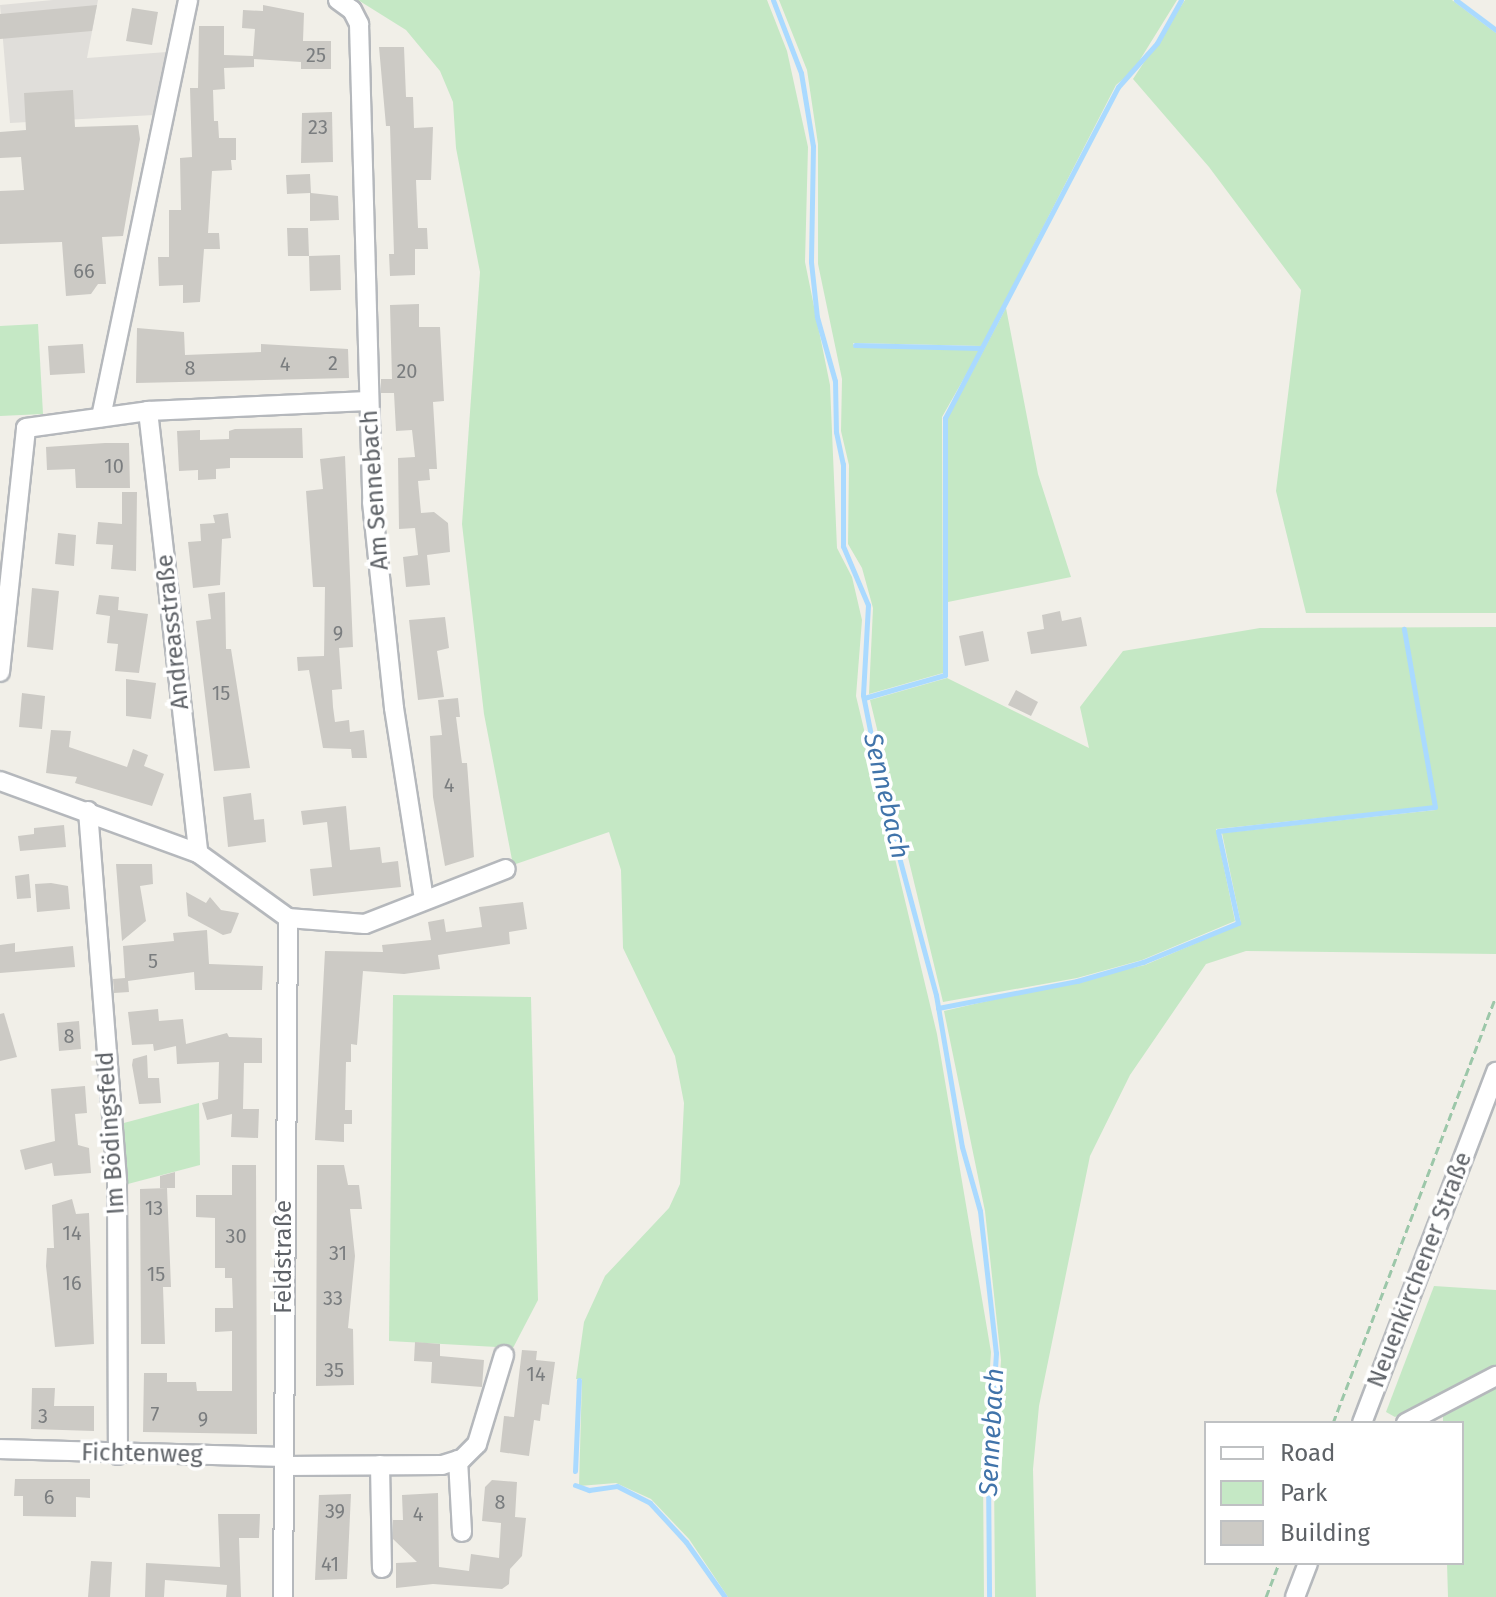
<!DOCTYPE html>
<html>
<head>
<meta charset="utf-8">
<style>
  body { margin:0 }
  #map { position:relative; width:1496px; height:1597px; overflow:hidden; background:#f1efe8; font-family:"Fira Sans",sans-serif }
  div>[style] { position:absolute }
  .industrial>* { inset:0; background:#e0deda }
  .green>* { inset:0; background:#c5e8c5 }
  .stream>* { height:5px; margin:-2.5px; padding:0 2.5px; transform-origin:2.5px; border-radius:2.5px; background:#aadaff }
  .building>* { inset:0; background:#cccac5 }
  .path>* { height:3px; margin-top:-1.5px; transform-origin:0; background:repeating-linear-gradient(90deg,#9cc7a9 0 8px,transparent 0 12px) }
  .roads { filter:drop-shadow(2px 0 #b5b8bc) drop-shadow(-2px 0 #b5b8bc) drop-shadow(0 2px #b5b8bc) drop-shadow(0 -2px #b5b8bc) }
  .minor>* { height:18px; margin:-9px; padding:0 9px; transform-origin:9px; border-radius:9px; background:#fff }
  span { translate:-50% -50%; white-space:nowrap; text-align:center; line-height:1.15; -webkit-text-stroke:7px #fff; paint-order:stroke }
  .number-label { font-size:20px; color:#7a7d7f }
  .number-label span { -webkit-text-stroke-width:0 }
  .street-label { font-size:24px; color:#5f6368 }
  .water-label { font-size:26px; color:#4174aa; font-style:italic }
  .legend { position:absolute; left:1204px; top:1421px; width:260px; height:144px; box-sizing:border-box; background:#fff; border:2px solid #bfc1c3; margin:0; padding:10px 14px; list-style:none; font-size:24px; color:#5f6368 }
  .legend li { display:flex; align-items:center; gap:16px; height:40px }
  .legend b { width:40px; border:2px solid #bfc1c3 }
</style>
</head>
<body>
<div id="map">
  <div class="industrial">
    <div style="clip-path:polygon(53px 0,98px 0,87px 58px,167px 52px,154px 115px,10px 123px,0 5px)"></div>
  </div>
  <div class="green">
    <div style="clip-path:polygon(358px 0,767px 0,787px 51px,808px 147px,805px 262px,830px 385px,837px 548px,852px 577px,862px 620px,856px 696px,937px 1034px,991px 1352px,983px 1473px,984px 1597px,728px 1597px,689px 1539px,651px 1499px,616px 1483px,579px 1486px,582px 1379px,576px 1379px,584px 1322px,605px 1276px,669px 1208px,680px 1184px,684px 1103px,675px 1056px,623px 948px,621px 870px,609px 832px,513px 865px,484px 714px,462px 524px,480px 272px,456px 148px,453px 102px,440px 71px,406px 30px)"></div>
    <div style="clip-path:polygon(779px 0,1177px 0,1133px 71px,1116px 85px,982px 346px,853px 343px,854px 347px,980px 350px,942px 417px,943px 673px,869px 694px,873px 608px,862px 568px,848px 544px,849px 465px,841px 431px,842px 379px,818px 264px,818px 144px,807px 70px)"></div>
    <div style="clip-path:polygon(1185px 0,1452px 0,1496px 33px,1496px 613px,1306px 613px,1276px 491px,1301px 290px,1209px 167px,1133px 79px)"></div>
    <div style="clip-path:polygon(1006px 308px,1038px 474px,1071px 577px,948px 602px,947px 419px)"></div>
    <div style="clip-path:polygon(38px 324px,43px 414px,0 416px,0 326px)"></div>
    <div style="clip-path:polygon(1496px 627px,1496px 954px,1246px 951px,1206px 964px,1130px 1075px,1090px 1156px,1039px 1406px,1033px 1469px,1036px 1597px,995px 1597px,994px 1473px,1001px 1360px,985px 1211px,944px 1011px,1145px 965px,1241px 924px,1222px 833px,1436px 810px,1436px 806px,1216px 829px,1235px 921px,1142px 960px,1077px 978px,943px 1002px,870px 700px,947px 678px,1089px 748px,1080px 707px,1123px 651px,1260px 628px)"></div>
    <div style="clip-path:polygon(393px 995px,531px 997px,538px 1300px,513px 1348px,389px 1341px)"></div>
    <div style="clip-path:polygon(199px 1103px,200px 1165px,124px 1185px,120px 1124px)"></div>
    <div style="clip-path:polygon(1434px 1286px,1496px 1290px,1496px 1366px,1435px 1402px,1395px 1417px,1386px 1412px)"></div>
    <div style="clip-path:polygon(1496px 1388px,1496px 1597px,1448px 1597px,1447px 1563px,1462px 1563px,1462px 1423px,1443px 1423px,1443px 1416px)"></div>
  </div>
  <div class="stream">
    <div style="left:773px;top:0;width:78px;rotate:69deg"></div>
    <div style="left:801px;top:73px;width:74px;rotate:80.7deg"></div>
    <div style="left:813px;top:146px;width:116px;rotate:91deg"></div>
    <div style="left:811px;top:262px;width:55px;rotate:83.8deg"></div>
    <div style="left:817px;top:317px;width:66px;rotate:74.3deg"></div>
    <div style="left:835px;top:381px;width:51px;rotate:88.9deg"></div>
    <div style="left:836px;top:432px;width:33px;rotate:78deg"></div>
    <div style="left:843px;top:464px;width:82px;rotate:90deg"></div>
    <div style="left:843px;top:546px;width:64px;rotate:67deg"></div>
    <div style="left:868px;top:605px;width:90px;rotate:93.2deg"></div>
    <div style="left:863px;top:695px;width:108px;rotate:78.8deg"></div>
    <div style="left:884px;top:801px;width:201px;rotate:75deg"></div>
    <div style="left:936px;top:995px;width:154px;rotate:80.3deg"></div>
    <div style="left:962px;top:1147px;width:66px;rotate:74.3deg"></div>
    <div style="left:980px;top:1211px;width:143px;rotate:83.6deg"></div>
    <div style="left:996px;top:1353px;width:120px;rotate:93.8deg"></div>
    <div style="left:988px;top:1473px;width:124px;rotate:89.5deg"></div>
    <div style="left:1456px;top:0;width:50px;rotate:36.9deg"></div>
    <div style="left:855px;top:345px;width:126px;rotate:1.4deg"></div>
    <div style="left:864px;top:698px;width:84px;rotate:-15.9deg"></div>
    <div style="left:945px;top:675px;width:257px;rotate:-90deg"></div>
    <div style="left:945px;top:418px;width:373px;rotate:-62.4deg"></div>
    <div style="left:1118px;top:87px;width:59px;rotate:-48.4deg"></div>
    <div style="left:1157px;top:43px;width:49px;rotate:-60.8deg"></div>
    <div style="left:938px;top:1008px;width:142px;rotate:-11deg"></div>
    <div style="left:1077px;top:981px;width:69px;rotate:-16.1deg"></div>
    <div style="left:1143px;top:962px;width:103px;rotate:-22.3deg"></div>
    <div style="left:1238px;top:923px;width:94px;rotate:-102.3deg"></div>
    <div style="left:1218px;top:831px;width:218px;rotate:-6.3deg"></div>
    <div style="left:1435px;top:807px;width:181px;rotate:-99.9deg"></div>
    <div style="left:575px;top:1471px;width:91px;rotate:-87.5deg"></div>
    <div style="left:575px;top:1485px;width:15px;rotate:20deg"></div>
    <div style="left:589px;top:1490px;width:28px;rotate:-8deg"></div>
    <div style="left:617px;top:1486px;width:37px;rotate:27deg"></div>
    <div style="left:650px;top:1503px;width:53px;rotate:47.3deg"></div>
    <div style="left:686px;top:1542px;width:67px;rotate:54.7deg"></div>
  </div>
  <div class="building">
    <div style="clip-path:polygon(97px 5px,92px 31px,0 39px,0 14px)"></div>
    <div style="clip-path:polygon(263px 5px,304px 13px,303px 41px,331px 41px,331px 69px,301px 69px,301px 62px,254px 59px,254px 67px,224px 68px,225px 89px,213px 90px,214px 121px,218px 121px,219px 138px,236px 138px,236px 160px,231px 160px,232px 170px,212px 171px,208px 233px,219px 233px,220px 249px,204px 249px,200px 302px,183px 303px,183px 285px,159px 286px,158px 257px,169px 257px,169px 210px,181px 210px,180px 158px,192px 157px,190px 88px,198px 88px,199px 26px,224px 26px,224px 55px,253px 56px,255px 29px,242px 28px,243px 10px,263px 11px)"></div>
    <div style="clip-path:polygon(132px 8px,158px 12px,152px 45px,126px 41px)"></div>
    <div style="clip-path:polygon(379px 47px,404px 47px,406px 97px,413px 97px,414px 128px,433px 127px,431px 180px,416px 180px,418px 228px,427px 228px,428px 249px,415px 249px,415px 275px,390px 276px,389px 254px,394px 254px,390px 126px,386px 126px)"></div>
    <div style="clip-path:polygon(73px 90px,75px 127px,138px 125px,140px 139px,123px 236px,102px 237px,106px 284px,98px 284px,91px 294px,66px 296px,62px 242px,0 244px,0 191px,24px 190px,21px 157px,0 158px,0 132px,26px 130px,24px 93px)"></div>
    <div style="clip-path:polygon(332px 112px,333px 162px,301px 163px,302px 113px)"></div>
    <div style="clip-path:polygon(310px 174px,311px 193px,338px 196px,339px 220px,310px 221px,310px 193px,287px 194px,286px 175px)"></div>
    <div style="clip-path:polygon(287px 228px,308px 228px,309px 256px,340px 255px,341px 290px,310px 291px,309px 256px,288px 256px)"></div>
    <div style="clip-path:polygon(419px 304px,419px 327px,440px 327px,444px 401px,433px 402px,437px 469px,429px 469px,430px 480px,418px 481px,421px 513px,434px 512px,448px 523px,450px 552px,427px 555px,430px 585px,406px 587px,403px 557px,418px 555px,415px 528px,399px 529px,398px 458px,415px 457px,412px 430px,396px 431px,394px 393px,381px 393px,381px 379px,392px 379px,390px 305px)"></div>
    <div style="clip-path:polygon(137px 328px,184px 332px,185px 355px,261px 352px,261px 344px,348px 349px,349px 378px,136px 383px)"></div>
    <div style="clip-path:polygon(83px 344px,85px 373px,50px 375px,48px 346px)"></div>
    <div style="clip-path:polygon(302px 428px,303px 458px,230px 458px,230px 468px,216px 469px,216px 479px,198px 480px,198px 470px,179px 471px,177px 431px,200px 430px,200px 440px,229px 439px,229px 431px,235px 429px)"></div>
    <div style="clip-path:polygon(105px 443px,129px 443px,130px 488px,76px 488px,75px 469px,47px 470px,46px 447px)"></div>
    <div style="clip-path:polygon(345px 456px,353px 647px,339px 648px,342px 689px,332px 690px,333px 707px,335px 722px,349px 720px,350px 732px,364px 730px,367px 758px,352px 758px,351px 749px,323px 748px,309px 670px,298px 671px,297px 657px,324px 656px,325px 587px,313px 587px,306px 491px,323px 489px,320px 459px)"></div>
    <div style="clip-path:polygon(122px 492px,137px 492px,136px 571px,111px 569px,113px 545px,96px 544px,98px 522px,122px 524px)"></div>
    <div style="clip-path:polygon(228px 513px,231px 538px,222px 539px,220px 585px,193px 588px,188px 542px,201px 541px,200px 524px,215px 523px,213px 515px)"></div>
    <div style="clip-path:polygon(58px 533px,76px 535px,74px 566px,55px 564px)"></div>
    <div style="clip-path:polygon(32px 588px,59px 591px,53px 650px,27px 647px)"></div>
    <div style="clip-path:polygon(225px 592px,226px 649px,231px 649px,250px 768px,214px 771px,196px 621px,211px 619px,208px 594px)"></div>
    <div style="clip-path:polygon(99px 595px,119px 597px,118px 610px,148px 614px,139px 673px,115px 671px,118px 644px,107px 643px,110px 616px,96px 614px)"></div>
    <div style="clip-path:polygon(1060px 611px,1062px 621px,1081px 617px,1087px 646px,1031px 654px,1027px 632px,1044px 629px,1042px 615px)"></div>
    <div style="clip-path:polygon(445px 617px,449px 648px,437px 651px,444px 697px,418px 700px,409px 620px)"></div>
    <div style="clip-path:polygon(983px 631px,989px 661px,965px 666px,959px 636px)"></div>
    <div style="clip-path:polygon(126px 679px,156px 683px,151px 719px,126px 716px)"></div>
    <div style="clip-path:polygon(1016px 690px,1038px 702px,1031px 716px,1008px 705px)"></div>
    <div style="clip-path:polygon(22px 693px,45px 696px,42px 729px,19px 727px)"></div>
    <div style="clip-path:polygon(458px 698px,460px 717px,456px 717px,462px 763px,467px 763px,474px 857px,445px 866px,433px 797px,430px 736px,442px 735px,438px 700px)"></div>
    <div style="clip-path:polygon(51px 730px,71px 731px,69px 747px,127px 767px,133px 749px,148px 755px,144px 766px,164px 774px,152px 806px,75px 783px,77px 777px,46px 773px)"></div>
    <div style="clip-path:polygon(251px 793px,254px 820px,264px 819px,266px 842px,228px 847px,223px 797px)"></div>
    <div style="clip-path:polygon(346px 806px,350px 850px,380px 847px,382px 863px,398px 861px,401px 887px,313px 896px,310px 869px,332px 867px,327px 822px,303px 825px,301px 811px)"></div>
    <div style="clip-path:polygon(64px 825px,66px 847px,20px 851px,18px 836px,34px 834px,34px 828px)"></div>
    <div style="clip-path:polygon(116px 864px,152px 864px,153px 884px,140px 886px,146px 921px,122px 941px)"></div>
    <div style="clip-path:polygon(29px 874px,31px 898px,17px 899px,15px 876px)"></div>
    <div style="clip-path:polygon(51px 883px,68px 886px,70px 909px,37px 912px,35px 884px)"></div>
    <div style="clip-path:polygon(186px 892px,206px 903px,210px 897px,221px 910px,239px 913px,231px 933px,223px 935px,188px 916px)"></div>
    <div style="clip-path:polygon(523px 902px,527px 929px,509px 932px,510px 944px,438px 955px,440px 969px,404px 974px,363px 971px,357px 1045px,351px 1044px,351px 1062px,346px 1062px,345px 1110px,352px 1110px,352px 1124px,344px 1124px,344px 1142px,315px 1140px,325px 951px,383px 952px,382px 945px,431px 940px,428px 922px,444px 919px,446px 932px,482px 927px,479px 907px)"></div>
    <div style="clip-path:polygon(207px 930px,209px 964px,263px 966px,262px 990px,195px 990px,194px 972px,128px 981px,129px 992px,114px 993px,113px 979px,125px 978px,123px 946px,174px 941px,173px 933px)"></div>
    <div style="clip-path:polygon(15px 943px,15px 952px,73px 946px,75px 967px,0 973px,0 945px)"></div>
    <div style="clip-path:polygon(158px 1009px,159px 1021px,183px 1019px,186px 1044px,227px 1033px,229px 1037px,262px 1038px,262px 1063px,244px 1063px,243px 1109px,259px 1109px,258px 1138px,231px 1137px,232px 1114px,207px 1120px,202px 1103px,218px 1099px,219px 1062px,177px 1064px,176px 1046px,154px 1051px,153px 1044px,132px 1045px,128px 1012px)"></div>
    <div style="clip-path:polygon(4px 1013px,17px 1057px,0 1061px,0 1014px)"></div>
    <div style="clip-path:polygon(79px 1021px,81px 1049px,59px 1051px,57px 1023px)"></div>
    <div style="clip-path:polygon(147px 1055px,148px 1078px,159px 1078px,161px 1103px,139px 1104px,132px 1065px,133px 1059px)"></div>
    <div style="clip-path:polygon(85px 1086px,87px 1113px,75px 1114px,78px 1145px,89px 1148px,91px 1173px,54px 1176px,52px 1163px,25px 1170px,20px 1150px,55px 1141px,51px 1089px)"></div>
    <div style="clip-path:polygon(232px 1165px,256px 1165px,257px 1434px,143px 1432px,144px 1373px,167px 1373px,167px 1382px,196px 1382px,197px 1391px,232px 1391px,232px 1331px,215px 1332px,215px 1308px,233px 1308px,232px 1278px,225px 1278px,225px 1268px,215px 1268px,215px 1218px,196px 1217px,196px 1195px,232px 1195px)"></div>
    <div style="clip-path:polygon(317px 1165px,344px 1165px,348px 1185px,359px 1185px,362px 1209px,350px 1209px,355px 1256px,348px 1328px,353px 1329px,354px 1385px,316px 1386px)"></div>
    <div style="clip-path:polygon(175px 1172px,175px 1188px,160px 1188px,160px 1176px)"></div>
    <div style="clip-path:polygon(167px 1188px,171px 1287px,163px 1287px,165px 1344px,141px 1344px,140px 1189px)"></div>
    <div style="clip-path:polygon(72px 1199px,76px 1214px,89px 1213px,94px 1344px,55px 1347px,46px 1266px,47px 1248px,54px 1248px,52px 1205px)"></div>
    <div style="clip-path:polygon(415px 1342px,440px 1344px,440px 1356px,484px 1360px,482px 1387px,431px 1383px,432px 1362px,414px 1361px)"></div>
    <div style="clip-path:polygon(522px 1350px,537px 1351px,536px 1360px,555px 1362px,549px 1405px,542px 1404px,540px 1421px,534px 1420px,529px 1456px,500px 1452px,504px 1416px,514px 1417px)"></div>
    <div style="clip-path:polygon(32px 1388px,55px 1388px,54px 1406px,94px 1406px,94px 1431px,31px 1429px)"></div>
    <div style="clip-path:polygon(15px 1479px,90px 1479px,90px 1498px,76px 1497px,76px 1517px,23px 1516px,23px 1496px,14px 1496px)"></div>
    <div style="clip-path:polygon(492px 1480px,517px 1482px,515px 1517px,526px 1518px,522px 1556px,510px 1569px,509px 1584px,502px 1589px,433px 1584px,396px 1588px,396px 1563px,417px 1562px,393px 1539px,393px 1520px,403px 1520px,402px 1495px,438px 1493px,439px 1567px,469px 1571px,471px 1554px,499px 1558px,501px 1523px,482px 1521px,485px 1487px)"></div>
    <div style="clip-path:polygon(351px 1494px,347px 1579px,315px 1580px,319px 1495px)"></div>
    <div style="clip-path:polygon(218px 1514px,260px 1514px,259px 1538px,239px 1538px,241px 1597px,226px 1597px,227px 1585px,165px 1580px,164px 1597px,145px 1597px,146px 1563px,220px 1567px)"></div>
    <div style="clip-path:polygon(91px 1561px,112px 1562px,110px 1597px,88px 1597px)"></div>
  </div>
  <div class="path">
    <div style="left:1333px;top:1423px;width:456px;rotate:-69.1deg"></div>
    <div style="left:1266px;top:1597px;width:36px;rotate:-69deg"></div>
  </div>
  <div class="roads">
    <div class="minor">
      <div style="left:338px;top:0;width:17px;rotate:36deg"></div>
      <div style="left:352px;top:10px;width:16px;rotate:63deg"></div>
      <div style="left:359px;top:24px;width:478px;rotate:88.4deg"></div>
      <div style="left:372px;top:502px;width:207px;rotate:83.9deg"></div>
      <div style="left:394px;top:708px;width:193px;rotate:81.1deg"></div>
      <div style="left:148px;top:411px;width:445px;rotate:83.5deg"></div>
      <div style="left:101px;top:417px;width:426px;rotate:-78.2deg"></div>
      <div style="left:0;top:672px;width:245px;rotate:-83.9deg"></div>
      <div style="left:26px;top:428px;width:123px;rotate:-7.9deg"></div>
      <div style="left:148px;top:411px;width:220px;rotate:-2.6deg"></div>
      <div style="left:0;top:781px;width:211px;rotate:20deg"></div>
      <div style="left:198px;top:853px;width:111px;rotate:35.8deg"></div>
      <div style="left:288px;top:918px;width:679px;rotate:90.42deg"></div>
      <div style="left:88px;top:811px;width:373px;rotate:85.5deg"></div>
      <div style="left:117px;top:1183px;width:272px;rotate:89.8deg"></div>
      <div style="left:288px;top:918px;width:77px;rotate:4.5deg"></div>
      <div style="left:365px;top:924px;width:151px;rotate:-21.3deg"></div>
      <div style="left:1362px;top:1423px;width:376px;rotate:-69.1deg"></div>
      <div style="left:1406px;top:1423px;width:102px;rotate:-27.6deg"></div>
      <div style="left:0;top:1449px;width:284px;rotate:1.6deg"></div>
      <div style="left:458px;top:1460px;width:72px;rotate:86.8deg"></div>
      <div style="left:380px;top:1465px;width:103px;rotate:88.9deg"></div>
      <div style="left:284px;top:1466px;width:158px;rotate:-0.4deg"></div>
      <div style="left:442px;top:1465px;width:21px;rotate:-17deg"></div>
      <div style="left:462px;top:1459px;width:21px;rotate:-45deg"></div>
      <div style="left:477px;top:1444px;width:93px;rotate:-73.1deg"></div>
      <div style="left:1295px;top:1597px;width:36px;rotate:-69deg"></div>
    </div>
  </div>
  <div class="number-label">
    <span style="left:316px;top:55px">25</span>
    <span style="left:318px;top:127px">23</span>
    <span style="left:84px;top:271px">66</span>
    <span style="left:333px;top:363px">2</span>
    <span style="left:285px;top:364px">4</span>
    <span style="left:190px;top:368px">8</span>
    <span style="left:407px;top:371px">20</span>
    <span style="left:114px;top:466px">10</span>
    <span style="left:338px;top:633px">9</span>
    <span style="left:221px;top:693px">15</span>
    <span style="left:449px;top:785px">4</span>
    <span style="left:153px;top:961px">5</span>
    <span style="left:69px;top:1036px">8</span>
    <span style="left:154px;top:1208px">13</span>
    <span style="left:72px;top:1233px">14</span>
    <span style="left:236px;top:1236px">30</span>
    <span style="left:338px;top:1253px">31</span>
    <span style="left:156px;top:1274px">15</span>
    <span style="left:72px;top:1283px">16</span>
    <span style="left:333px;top:1298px">33</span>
    <span style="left:334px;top:1370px">35</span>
    <span style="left:536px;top:1374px">14</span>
    <span style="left:155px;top:1414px">7</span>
    <span style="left:43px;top:1416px">3</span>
    <span style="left:203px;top:1419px">9</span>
    <span style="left:49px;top:1497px">6</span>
    <span style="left:500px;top:1502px">8</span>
    <span style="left:335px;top:1511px">39</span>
    <span style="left:418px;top:1514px">4</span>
    <span style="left:330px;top:1564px">41</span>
  </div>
  <div class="street-label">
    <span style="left:375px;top:490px;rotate:-94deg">Am Sennebach</span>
    <span style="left:173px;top:632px;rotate:-96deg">Andreasstraße</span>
    <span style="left:111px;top:1133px;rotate:-94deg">Im Bödingsfeld</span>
    <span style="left:284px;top:1257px;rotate:-90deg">Feldstraße</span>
    <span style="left:1420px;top:1270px;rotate:-69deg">Neuenkirchener Straße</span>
    <span style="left:142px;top:1454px;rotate:1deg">Fichtenweg</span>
  </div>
  <div class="water-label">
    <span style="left:886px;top:796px;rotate:77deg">Sennebach</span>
    <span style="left:992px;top:1432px;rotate:-87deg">Sennebach</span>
  </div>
  <ul class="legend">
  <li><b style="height:10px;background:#fff"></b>Road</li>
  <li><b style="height:22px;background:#c5e8c5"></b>Park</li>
  <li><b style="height:22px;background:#cccac5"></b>Building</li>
  </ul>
</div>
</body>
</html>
